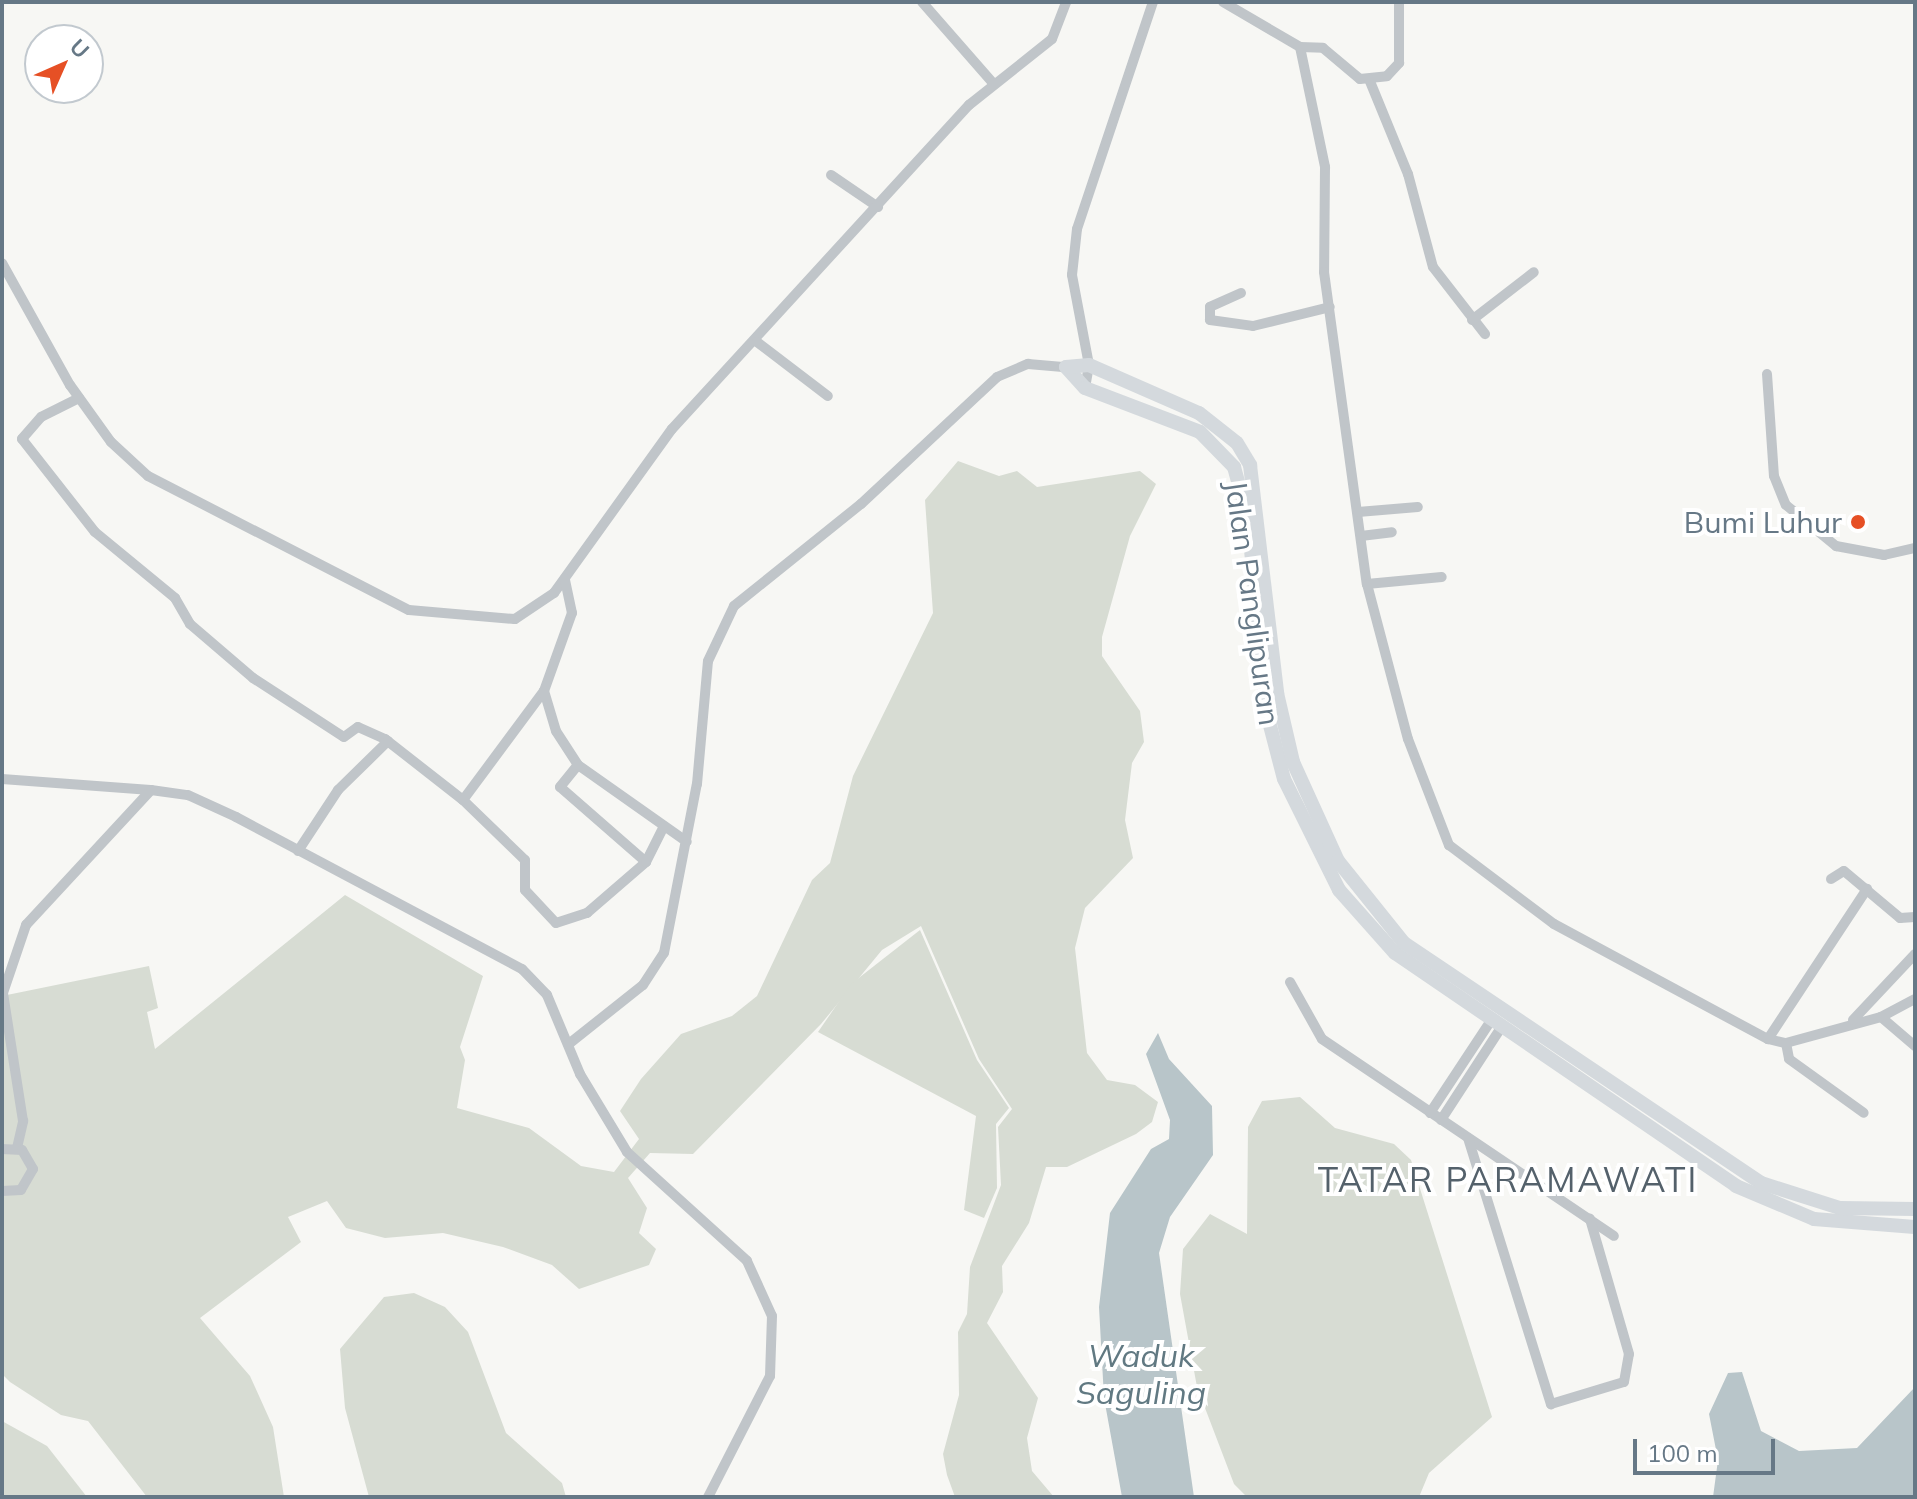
<!DOCTYPE html>
<html>
<head>
<meta charset="utf-8">
<style>
  body { margin:0 }
  #map { position:relative; width:1917px; height:1499px; overflow:hidden; background:#f7f7f4; font-family:Mulish,sans-serif }
  div>[style] { position:absolute }
  .green>* { inset:0; background:#d7dcd3 }
  .water>* { inset:0; background:#b8c5c9 }
  .street>* { height:10px; margin:-5px; padding:0 5px; transform-origin:5px; border-radius:5px; background:#c0c5c9 }
  .secondary>* { height:14px; margin:-7px; padding:0 7px; transform-origin:7px; border-radius:7px; background:#d4d9dd }
  .dots>* { width:22px; height:22px; translate:-50% -50%; box-sizing:border-box; border:4px solid #fff; border-radius:50% }
  span { translate:-50% -50%; white-space:nowrap; text-align:center; line-height:1.15; -webkit-text-stroke:8px #fff; paint-order:stroke }
  .poi-label { font-size:30px; color:#667886 }
  .right { translate:-100% -50%; text-align:right }
  .street-label { font-size:30px; color:#667886 }
  .water-label { font-size:32px; color:#617982; font-style:italic }
  .quarter-label { font-size:34px; color:#54616b; letter-spacing:2px }
  .frame { position:absolute; inset:0; border:4px solid #667886; pointer-events:none }
  .north { position:absolute; left:24px; top:24px; width:80px; height:80px; box-sizing:border-box; background:#fff; border:2px solid #c2c9cf; border-radius:50%; rotate:45deg; font-size:22px; font-weight:700; line-height:32px; text-align:center; color:#667886 }
  .north::after { content:''; display:block; margin:auto; width:28px; height:36px; background:#e65025; clip-path:polygon(50% 0,100% 100%,50% 72%,0 100%) }
  .scale { position:absolute; left:1633px; top:1439px; width:142px; height:36px; box-sizing:border-box; border:4px solid #667886; border-top:0; padding-left:10px; font-size:24px; line-height:28px; white-space:nowrap; color:#667886; -webkit-text-stroke:6px #fff; paint-order:stroke }
</style>
</head>
<body>
<div id="map">
  <div class="green">
    <div style="clip-path:polygon(958px 461px,999px 476px,1017px 471px,1037px 487px,1140px 471px,1156px 484px,1130px 536px,1102px 637px,1102px 656px,1140px 711px,1144px 742px,1132px 763px,1125px 820px,1133px 858px,1085px 908px,1075px 948px,1087px 1053px,1107px 1080px,1135px 1085px,1158px 1102px,1152px 1122px,1136px 1134px,1067px 1167px,1046px 1167px,1029px 1223px,1002px 1266px,1003px 1292px,987px 1323px,1038px 1398px,1027px 1438px,1032px 1471px,1054px 1497px,955px 1497px,947px 1475px,943px 1454px,959px 1395px,958px 1332px,967px 1314px,970px 1267px,1001px 1185px,998px 1127px,1012px 1109px,979px 1059px,921px 926px,882px 950px,821px 1024px,693px 1154px,650px 1153px,628px 1178px,647px 1208px,639px 1233px,656px 1249px,649px 1265px,579px 1289px,552px 1265px,503px 1247px,443px 1233px,385px 1238px,346px 1228px,327px 1201px,288px 1217px,301px 1242px,200px 1318px,250px 1376px,273px 1427px,284px 1497px,147px 1497px,88px 1421px,61px 1415px,10px 1382px,2px 1374px,2px 996px,149px 966px,158px 1008px,147px 1012px,155px 1049px,345px 895px,483px 976px,460px 1047px,465px 1060px,457px 1108px,529px 1128px,581px 1166px,614px 1172px,639px 1139px,620px 1111px,641px 1079px,681px 1034px,732px 1016px,757px 996px,812px 880px,830px 863px,853px 776px,933px 613px,925px 500px)"></div>
    <div style="clip-path:polygon(920px 930px,977px 1060px,1009px 1108px,996px 1124px,997px 1188px,984px 1218px,964px 1210px,976px 1116px,818px 1032px,851px 984px)"></div>
    <div style="clip-path:polygon(1300px 1097px,1335px 1128px,1394px 1144px,1411px 1160px,1492px 1417px,1429px 1473px,1419px 1497px,1247px 1497px,1234px 1484px,1197px 1387px,1180px 1294px,1183px 1249px,1210px 1214px,1247px 1234px,1248px 1127px,1262px 1101px)"></div>
    <div style="clip-path:polygon(414px 1293px,445px 1307px,468px 1332px,506px 1433px,562px 1483px,566px 1497px,369px 1497px,345px 1408px,340px 1349px,384px 1297px)"></div>
    <div style="clip-path:polygon(2px 1421px,47px 1446px,87px 1497px,2px 1497px)"></div>
  </div>
  <div class="water">
    <div style="clip-path:polygon(1158px 1033px,1169px 1059px,1212px 1106px,1213px 1155px,1170px 1217px,1159px 1253px,1194px 1497px,1122px 1497px,1104px 1398px,1099px 1307px,1110px 1213px,1151px 1149px,1169px 1139px,1170px 1120px,1146px 1054px)"></div>
    <div style="clip-path:polygon(1742px 1372px,1761px 1431px,1799px 1451px,1857px 1448px,1915px 1387px,1915px 1497px,1713px 1497px,1718px 1460px,1709px 1414px,1728px 1373px)"></div>
  </div>
  <div class="street">
    <div style="left:922px;top:2px;width:108px;rotate:48.8deg"></div>
    <div style="left:1223px;top:2px;width:89px;rotate:30.3deg"></div>
    <div style="left:1300px;top:47px;width:123px;rotate:78.2deg"></div>
    <div style="left:1325px;top:167px;width:105px;rotate:90.5deg"></div>
    <div style="left:1324px;top:272px;width:315px;rotate:82.2deg"></div>
    <div style="left:1367px;top:584px;width:160px;rotate:75.2deg"></div>
    <div style="left:1408px;top:739px;width:114px;rotate:68.9deg"></div>
    <div style="left:1449px;top:845px;width:131px;rotate:37deg"></div>
    <div style="left:1554px;top:924px;width:243px;rotate:28.3deg"></div>
    <div style="left:1768px;top:1039px;width:18px;rotate:13deg"></div>
    <div style="left:1786px;top:1043px;width:98px;rotate:-15.3deg"></div>
    <div style="left:1881px;top:1017px;width:45px;rotate:40.5deg"></div>
    <div style="left:1300px;top:47px;width:23px;rotate:2deg"></div>
    <div style="left:1323px;top:48px;width:48px;rotate:40deg"></div>
    <div style="left:1360px;top:79px;width:27px;rotate:-6deg"></div>
    <div style="left:1387px;top:76px;width:18px;rotate:-47deg"></div>
    <div style="left:1399px;top:63px;width:61px;rotate:-90deg"></div>
    <div style="left:1369px;top:79px;width:103px;rotate:67.7deg"></div>
    <div style="left:1408px;top:174px;width:96px;rotate:75deg"></div>
    <div style="left:1433px;top:267px;width:85px;rotate:52.2deg"></div>
    <div style="left:831px;top:175px;width:57px;rotate:34.2deg"></div>
    <div style="left:2px;top:263px;width:140px;rotate:60.9deg"></div>
    <div style="left:70px;top:385px;width:70px;rotate:54.3deg"></div>
    <div style="left:111px;top:442px;width:50px;rotate:42.6deg"></div>
    <div style="left:148px;top:476px;width:293px;rotate:27.2deg"></div>
    <div style="left:409px;top:610px;width:106px;rotate:4.9deg"></div>
    <div style="left:515px;top:619px;width:47px;rotate:-33.7deg"></div>
    <div style="left:554px;top:593px;width:202px;rotate:-54.3deg"></div>
    <div style="left:672px;top:429px;width:440px;rotate:-47.5deg"></div>
    <div style="left:969px;top:105px;width:106px;rotate:-38.5deg"></div>
    <div style="left:1052px;top:39px;width:40px;rotate:-69deg"></div>
    <div style="left:1241px;top:293px;width:34px;rotate:156deg"></div>
    <div style="left:1210px;top:307px;width:13px;rotate:90deg"></div>
    <div style="left:1210px;top:320px;width:43px;rotate:7.9deg"></div>
    <div style="left:1253px;top:326px;width:79px;rotate:-13.9deg"></div>
    <div style="left:1472px;top:320px;width:78px;rotate:-37.7deg"></div>
    <div style="left:757px;top:342px;width:89px;rotate:37.3deg"></div>
    <div style="left:1767px;top:374px;width:102px;rotate:86.1deg"></div>
    <div style="left:1774px;top:476px;width:31px;rotate:68deg"></div>
    <div style="left:1786px;top:505px;width:65px;rotate:39.4deg"></div>
    <div style="left:1836px;top:546px;width:49px;rotate:10.6deg"></div>
    <div style="left:1884px;top:555px;width:32px;rotate:-13deg"></div>
    <div style="left:1085px;top:388px;width:23px;rotate:-80deg"></div>
    <div style="left:1089px;top:365px;width:92px;rotate:-100.7deg"></div>
    <div style="left:1072px;top:275px;width:46px;rotate:-83.8deg"></div>
    <div style="left:1077px;top:229px;width:239px;rotate:-71.5deg"></div>
    <div style="left:79px;top:398px;width:42px;rotate:153.4deg"></div>
    <div style="left:41px;top:417px;width:29px;rotate:131deg"></div>
    <div style="left:22px;top:439px;width:118px;rotate:51.9deg"></div>
    <div style="left:95px;top:532px;width:104px;rotate:39.5deg"></div>
    <div style="left:175px;top:598px;width:30px;rotate:60deg"></div>
    <div style="left:190px;top:624px;width:83px;rotate:40.6deg"></div>
    <div style="left:253px;top:678px;width:108px;rotate:33deg"></div>
    <div style="left:344px;top:737px;width:17px;rotate:-36deg"></div>
    <div style="left:358px;top:727px;width:30px;rotate:24deg"></div>
    <div style="left:385px;top:739px;width:99px;rotate:38deg"></div>
    <div style="left:463px;top:800px;width:136px;rotate:-53.4deg"></div>
    <div style="left:544px;top:691px;width:83px;rotate:-70.3deg"></div>
    <div style="left:572px;top:613px;width:35px;rotate:-102deg"></div>
    <div style="left:1358px;top:512px;width:60px;rotate:-4.8deg"></div>
    <div style="left:1361px;top:536px;width:31px;rotate:-7deg"></div>
    <div style="left:1367px;top:584px;width:75px;rotate:-5.3deg"></div>
    <div style="left:578px;top:765px;width:133px;rotate:35.2deg"></div>
    <div style="left:2px;top:779px;width:149px;rotate:4.2deg"></div>
    <div style="left:463px;top:800px;width:86px;rotate:44.1deg"></div>
    <div style="left:525px;top:860px;width:30px;rotate:90deg"></div>
    <div style="left:525px;top:890px;width:45px;rotate:46.8deg"></div>
    <div style="left:556px;top:923px;width:33px;rotate:-18deg"></div>
    <div style="left:587px;top:913px;width:78px;rotate:-40.8deg"></div>
    <div style="left:646px;top:862px;width:114px;rotate:-138.9deg"></div>
    <div style="left:560px;top:787px;width:28px;rotate:-51deg"></div>
    <div style="left:578px;top:765px;width:40px;rotate:-122.9deg"></div>
    <div style="left:556px;top:731px;width:42px;rotate:-106.7deg"></div>
    <div style="left:298px;top:851px;width:73px;rotate:-56.7deg"></div>
    <div style="left:338px;top:790px;width:70px;rotate:-44.4deg"></div>
    <div style="left:646px;top:862px;width:40px;rotate:-63.4deg"></div>
    <div style="left:1831px;top:879px;width:15px;rotate:-32deg"></div>
    <div style="left:1844px;top:871px;width:73px;rotate:40deg"></div>
    <div style="left:1900px;top:918px;width:15px;rotate:-4deg"></div>
    <div style="left:1290px;top:982px;width:65px;rotate:60.7deg"></div>
    <div style="left:1322px;top:1039px;width:352px;rotate:34deg"></div>
    <div style="left:1881px;top:1017px;width:38px;rotate:-28deg"></div>
    <div style="left:1853px;top:1020px;width:91px;rotate:-46.8deg"></div>
    <div style="left:1768px;top:1039px;width:180px;rotate:-56.6deg"></div>
    <div style="left:570px;top:1043px;width:93px;rotate:-38.5deg"></div>
    <div style="left:643px;top:985px;width:38px;rotate:-57deg"></div>
    <div style="left:664px;top:953px;width:172px;rotate:-79deg"></div>
    <div style="left:697px;top:784px;width:123px;rotate:-84.9deg"></div>
    <div style="left:708px;top:661px;width:61px;rotate:-64.7deg"></div>
    <div style="left:734px;top:606px;width:163px;rotate:-38.8deg"></div>
    <div style="left:861px;top:504px;width:186px;rotate:-43deg"></div>
    <div style="left:997px;top:377px;width:34px;rotate:-23deg"></div>
    <div style="left:1028px;top:364px;width:38px;rotate:5deg"></div>
    <div style="left:1786px;top:1043px;width:16px;rotate:79deg"></div>
    <div style="left:1789px;top:1059px;width:92px;rotate:35.8deg"></div>
    <div style="left:1430px;top:1113px;width:109px;rotate:-56.6deg"></div>
    <div style="left:1441px;top:1120px;width:108px;rotate:-57deg"></div>
    <div style="left:1468px;top:1138px;width:279px;rotate:72.7deg"></div>
    <div style="left:1551px;top:1404px;width:76px;rotate:-16.8deg"></div>
    <div style="left:1624px;top:1382px;width:28px;rotate:-80deg"></div>
    <div style="left:1629px;top:1354px;width:141px;rotate:-106.1deg"></div>
    <div style="left:17px;top:1148px;width:28px;rotate:-77deg"></div>
    <div style="left:23px;top:1121px;width:130px;rotate:-98.9deg"></div>
    <div style="left:3px;top:993px;width:72px;rotate:-71.3deg"></div>
    <div style="left:26px;top:925px;width:184px;rotate:-47.2deg"></div>
    <div style="left:151px;top:790px;width:37px;rotate:8deg"></div>
    <div style="left:188px;top:795px;width:53px;rotate:24.6deg"></div>
    <div style="left:236px;top:817px;width:324px;rotate:28deg"></div>
    <div style="left:522px;top:969px;width:36px;rotate:46deg"></div>
    <div style="left:547px;top:995px;width:86px;rotate:67.3deg"></div>
    <div style="left:580px;top:1074px;width:91px;rotate:58.9deg"></div>
    <div style="left:627px;top:1152px;width:162px;rotate:42.2deg"></div>
    <div style="left:747px;top:1261px;width:60px;rotate:65.6deg"></div>
    <div style="left:772px;top:1316px;width:60px;rotate:91.9deg"></div>
    <div style="left:770px;top:1376px;width:136px;rotate:117.1deg"></div>
    <div style="left:2px;top:1149px;width:20px;rotate:3deg"></div>
    <div style="left:22px;top:1150px;width:22px;rotate:60deg"></div>
    <div style="left:33px;top:1169px;width:24px;rotate:120deg"></div>
    <div style="left:21px;top:1190px;width:19px;rotate:177deg"></div>
  </div>
  <div class="secondary">
    <div style="left:1066px;top:367px;width:28px;rotate:48deg"></div>
    <div style="left:1085px;top:388px;width:123px;rotate:20.9deg"></div>
    <div style="left:1200px;top:432px;width:49px;rotate:45.8deg"></div>
    <div style="left:1234px;top:467px;width:53px;rotate:74.6deg"></div>
    <div style="left:1248px;top:518px;width:193px;rotate:84.6deg"></div>
    <div style="left:1266px;top:710px;width:71px;rotate:75.4deg"></div>
    <div style="left:1284px;top:779px;width:124px;rotate:63.6deg"></div>
    <div style="left:1339px;top:890px;width:84px;rotate:48.4deg"></div>
    <div style="left:1395px;top:953px;width:413px;rotate:34.3deg"></div>
    <div style="left:1736px;top:1186px;width:85px;rotate:22.9deg"></div>
    <div style="left:1814px;top:1219px;width:101px;rotate:4.5deg"></div>
    <div style="left:1066px;top:367px;width:23px;rotate:-5deg"></div>
    <div style="left:1089px;top:365px;width:120px;rotate:23.6deg"></div>
    <div style="left:1199px;top:413px;width:48px;rotate:38.3deg"></div>
    <div style="left:1237px;top:443px;width:26px;rotate:59deg"></div>
    <div style="left:1250px;top:465px;width:230px;rotate:83.2deg"></div>
    <div style="left:1277px;top:693px;width:71px;rotate:76.9deg"></div>
    <div style="left:1293px;top:762px;width:109px;rotate:65.6deg"></div>
    <div style="left:1338px;top:861px;width:105px;rotate:51.2deg"></div>
    <div style="left:1404px;top:943px;width:430px;rotate:33.9deg"></div>
    <div style="left:1761px;top:1183px;width:83px;rotate:17.6deg"></div>
    <div style="left:1840px;top:1208px;width:75px;rotate:0.8deg"></div>
  </div>
  <div class="dots">
    <div style="left:1858px;top:522px;background:#e65025"></div>
  </div>
  <div class="poi-label">
    <span class="right" style="left:1842px;top:522px">Bumi Luhur</span>
  </div>
  <div class="street-label">
    <span style="left:1253px;top:603px;rotate:82deg">Jalan Panglipuran</span>
  </div>
  <div class="water-label">
    <span style="left:1141px;top:1374px">Waduk<br>Saguling</span>
  </div>
  <div class="quarter-label">
    <span style="left:1508px;top:1180px">TATAR PARAMAWATI</span>
  </div>
  <div class="frame"></div>
  <div class="north">U</div>
  <div class="scale">100 m</div>
</div>
</body>
</html>
